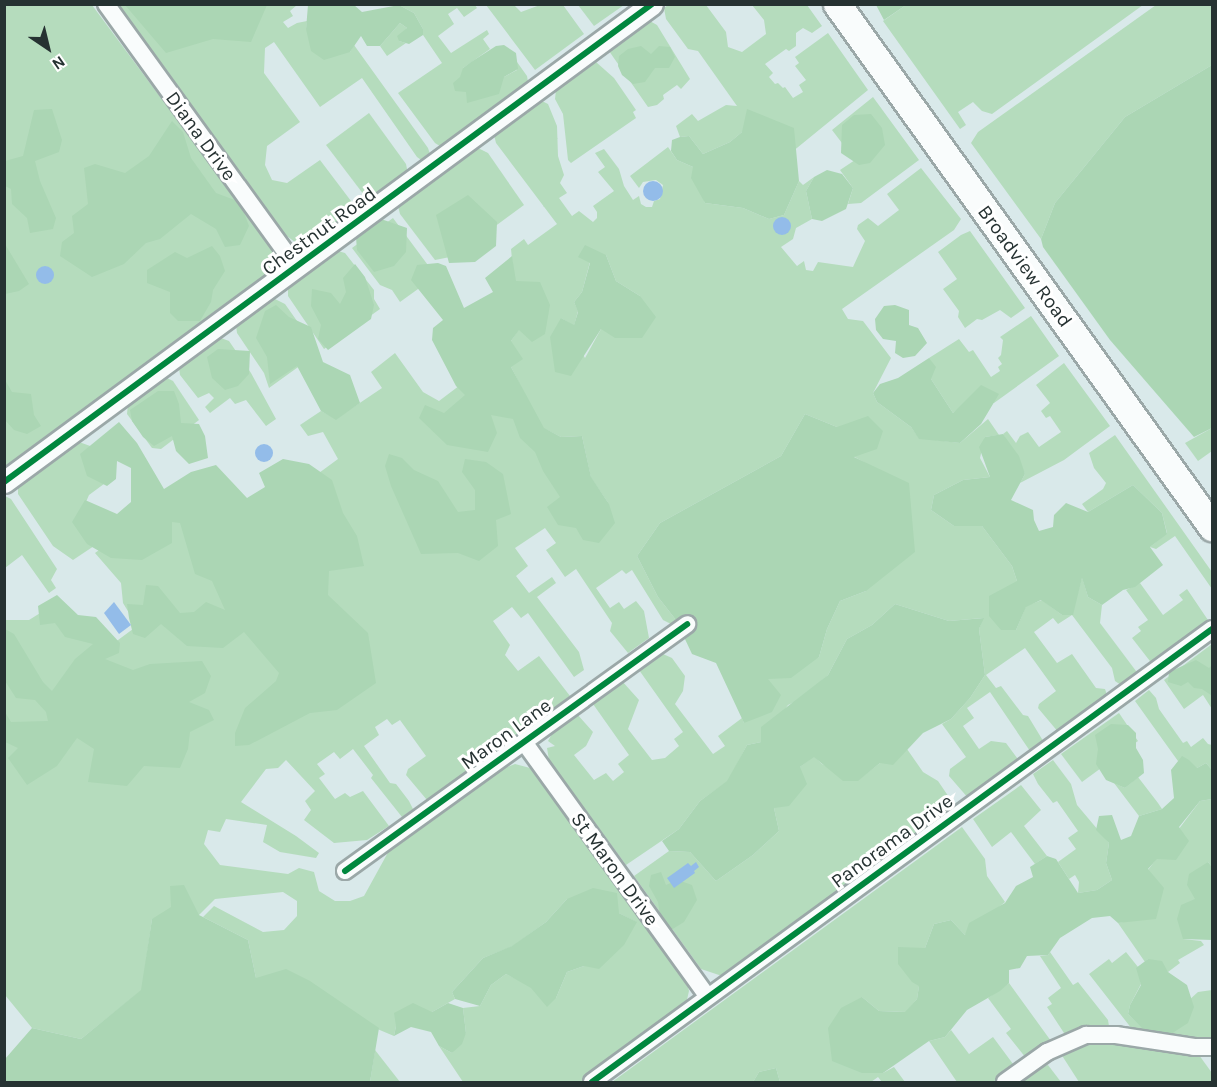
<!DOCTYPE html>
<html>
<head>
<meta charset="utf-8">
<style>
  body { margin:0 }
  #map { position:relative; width:1217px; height:1087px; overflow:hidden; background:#d9e9ea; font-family:Karla,sans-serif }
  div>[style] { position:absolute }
  .green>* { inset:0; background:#b5dcbd }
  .forest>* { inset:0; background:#abd6b4 }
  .water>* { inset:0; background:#93bce9 }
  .round { border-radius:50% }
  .roads { filter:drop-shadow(2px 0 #9ba8a8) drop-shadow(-2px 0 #9ba8a8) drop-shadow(0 2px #9ba8a8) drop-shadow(0 -2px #9ba8a8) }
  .minor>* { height:16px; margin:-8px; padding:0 8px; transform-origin:8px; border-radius:8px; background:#f9fcfc }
  .tertiary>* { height:21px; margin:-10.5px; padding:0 10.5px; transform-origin:10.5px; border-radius:10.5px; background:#f9fcfc }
  .primary>* { height:27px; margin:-13.5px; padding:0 13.5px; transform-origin:13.5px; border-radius:13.5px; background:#f9fcfc }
  .cycleway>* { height:6px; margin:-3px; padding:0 3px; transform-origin:3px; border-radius:3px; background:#00873e }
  span { translate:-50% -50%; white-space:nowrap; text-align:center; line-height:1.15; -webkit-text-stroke:6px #fff; paint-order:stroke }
  .street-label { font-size:20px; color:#263232 }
  .frame { position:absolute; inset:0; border:6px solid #263232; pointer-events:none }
  .north { position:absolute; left:18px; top:18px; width:60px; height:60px; -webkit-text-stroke:4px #fff; paint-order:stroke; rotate:145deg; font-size:16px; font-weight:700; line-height:24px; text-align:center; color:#263232 }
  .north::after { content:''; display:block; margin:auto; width:21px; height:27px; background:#263232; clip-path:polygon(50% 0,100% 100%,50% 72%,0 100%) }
</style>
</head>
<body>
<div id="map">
  <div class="green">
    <div style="clip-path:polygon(5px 5px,92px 5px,273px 249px,269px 274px,5px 467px)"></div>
    <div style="clip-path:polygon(116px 5px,297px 5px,290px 11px,293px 16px,283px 22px,288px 28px,297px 23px,307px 21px,306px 29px,350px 52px,354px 45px,428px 148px,431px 157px,424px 162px,417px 157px,362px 78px,320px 107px,274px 42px,265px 48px,264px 73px,300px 122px,267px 146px,265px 165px,272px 180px,287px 183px,320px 160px,351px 201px,353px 213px,317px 240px,305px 245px,295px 242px,284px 234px)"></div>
    <div style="clip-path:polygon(399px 5px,475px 5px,477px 8px,464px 17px,457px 8px,448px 14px,454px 24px,438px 36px,451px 53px,487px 30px,489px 34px,483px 39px,490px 49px,463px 68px,504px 77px,517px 70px,517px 62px,527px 76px,529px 87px,443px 148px,435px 143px,398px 93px,442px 63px,423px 35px,423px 29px,414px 13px)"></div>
    <div style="clip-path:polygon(486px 5px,514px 5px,521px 12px,540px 5px,563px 5px,584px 34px,535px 70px)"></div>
    <div style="clip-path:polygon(578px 5px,624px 5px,594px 26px)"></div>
    <div style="clip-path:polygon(668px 5px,706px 5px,726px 32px,728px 47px,742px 52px,766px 34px,764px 20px,752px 5px,807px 5px,822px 26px,812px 33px,803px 28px,796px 33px,796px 46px,789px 51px,786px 49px,765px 64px,773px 73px,769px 77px,775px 84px,778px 83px,783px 88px,785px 87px,793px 98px,803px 92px,799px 85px,806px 80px,795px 66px,799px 63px,795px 57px,828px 33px,868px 90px,792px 152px,742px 132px,730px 142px,703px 154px,689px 136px,680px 137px,676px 126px,692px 114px,698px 121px,726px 105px,737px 106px,698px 51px,688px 49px,666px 19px,664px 8px)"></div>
    <div style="clip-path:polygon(906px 5px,1143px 5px,992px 114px,982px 111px,973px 102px,958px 112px,966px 125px,960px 129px,883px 21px)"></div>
    <div style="clip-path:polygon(1156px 5px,1212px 5px,1212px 65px,1125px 117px,1055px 203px,1041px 239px,971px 143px,978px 132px)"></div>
    <div style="clip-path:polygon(648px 20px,657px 25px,690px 79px,681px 89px,677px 85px,663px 95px,664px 99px,657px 105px,648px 107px,609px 51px)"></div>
    <div style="clip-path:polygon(400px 23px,407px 28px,399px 41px,406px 43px,387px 56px,380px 46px)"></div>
    <div style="clip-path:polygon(596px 62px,614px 78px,636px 110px,633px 112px,636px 118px,571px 163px,568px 160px,563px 114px,555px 99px,556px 90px)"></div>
    <div style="clip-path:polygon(873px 97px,919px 160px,861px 203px,848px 204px,853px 188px,840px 170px,855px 160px,832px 130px)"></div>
    <div style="clip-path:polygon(evenodd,542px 101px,548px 104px,557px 126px,558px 156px,564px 175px,560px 183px,567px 193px,559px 198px,572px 216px,579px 211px,593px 222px,597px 218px,597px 212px,593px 206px,614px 191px,598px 172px,605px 167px,595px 153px,604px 149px,619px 169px,624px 186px,633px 200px,639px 196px,641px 204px,646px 207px,652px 207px,654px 201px,660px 199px,663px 185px,656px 180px,649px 181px,643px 182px,639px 188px,630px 176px,668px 147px,677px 160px,693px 167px,705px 203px,743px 208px,769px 219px,784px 215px,799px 181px,803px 185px,814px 177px,806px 191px,812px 219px,796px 228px,793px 239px,781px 247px,797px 266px,804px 261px,806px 270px,813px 271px,818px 262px,853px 267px,865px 241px,857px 229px,858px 225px,868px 218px,878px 226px,899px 210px,887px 194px,921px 168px,961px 219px,954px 230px,842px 309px,848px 319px,863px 321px,891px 358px,873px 393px,877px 402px,911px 427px,919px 438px,960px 443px,988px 419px,999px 435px,985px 437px,980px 458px,990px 477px,963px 480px,934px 495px,931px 510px,954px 526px,982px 526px,1012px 566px,1017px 581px,1016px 630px,1026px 606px,1042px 600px,1062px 615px,1072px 615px,1058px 624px,1053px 618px,1034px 632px,1057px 663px,1072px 654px,1096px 688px,1105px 689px,1108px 698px,1059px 733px,1038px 708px,1039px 704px,1056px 691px,1025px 648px,986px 675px,996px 688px,1001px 686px,1023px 715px,1028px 716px,1045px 744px,1032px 754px,990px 692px,967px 708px,974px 718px,963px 726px,979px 749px,991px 741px,1006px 743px,1020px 762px,969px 799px,949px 776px,950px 769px,966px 757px,942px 724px,951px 719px,970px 698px,985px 675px,979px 629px,983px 618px,949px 621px,895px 604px,872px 625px,847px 639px,828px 675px,801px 699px,788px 705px,761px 742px,747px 745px,728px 781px,700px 801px,679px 829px,626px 865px,549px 760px,547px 748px,555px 746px,548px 741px,553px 732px,577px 714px,593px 732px,586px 746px,574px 755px,594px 780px,606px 773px,613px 781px,624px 772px,618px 764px,629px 755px,593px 704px,622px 681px,639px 700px,628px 729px,652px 760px,665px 758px,679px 746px,674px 739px,683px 732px,639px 670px,663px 654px,672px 658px,685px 676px,683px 691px,675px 704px,713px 754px,725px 746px,718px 736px,742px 718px,744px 723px,768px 679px,819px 657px,827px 629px,840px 601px,866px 591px,869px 465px,853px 456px,837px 427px,805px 414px,781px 456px,660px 523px,637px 556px,658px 597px,676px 620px,671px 624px,663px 620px,632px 570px,626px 574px,622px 570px,596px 588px,610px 608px,619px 602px,624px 609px,636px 601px,644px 611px,649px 638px,628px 653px,610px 631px,612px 623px,576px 569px,565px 577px,546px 550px,556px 543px,545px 528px,515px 548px,528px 566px,516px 576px,529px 593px,552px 577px,556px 583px,537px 597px,579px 652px,584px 670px,574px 677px,528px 613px,521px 618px,512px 607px,493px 621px,510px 645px,505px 655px,518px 671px,539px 656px,570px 696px,427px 800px,406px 775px,408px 769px,426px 756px,400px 720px,392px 725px,387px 719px,375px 727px,379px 735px,364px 746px,390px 783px,396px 784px,409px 801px,413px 809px,402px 817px,371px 778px,373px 775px,353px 749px,340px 759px,334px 752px,317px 764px,325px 774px,319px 778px,335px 799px,345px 793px,350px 797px,363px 791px,389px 826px,367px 840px,334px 843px,304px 820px,311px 810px,305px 801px,315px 791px,286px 760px,278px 768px,266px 769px,241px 802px,296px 836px,319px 853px,316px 858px,280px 852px,263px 842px,267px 825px,226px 819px,220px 832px,208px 830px,204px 844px,220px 865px,288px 874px,299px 868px,314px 872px,319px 891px,335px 901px,350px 901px,364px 896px,391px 847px,497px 771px,515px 764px,530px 768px,686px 979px,689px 991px,686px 1004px,678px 1012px,581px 1082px,463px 1082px,439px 1046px,452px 1053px,466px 1033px,463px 1008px,480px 1006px,491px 985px,506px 974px,556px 998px,567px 972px,584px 966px,636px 922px,619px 913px,567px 899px,546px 922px,513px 946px,483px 958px,452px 992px,455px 999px,432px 1012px,396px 1026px,394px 1036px,256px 978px,248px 940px,203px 917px,214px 906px,263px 932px,284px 930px,297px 916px,297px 901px,283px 892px,215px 899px,199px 915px,152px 919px,142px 990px,81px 1039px,32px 1028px,5px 995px,4px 620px,29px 620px,53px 605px,114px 643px,137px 626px,123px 603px,121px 583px,95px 553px,167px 501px,322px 600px,308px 481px,338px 459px,323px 432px,308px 436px,300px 425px,321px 411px,336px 419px,382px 388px,371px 372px,395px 353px,423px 392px,439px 401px,496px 358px,534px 412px,511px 367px,511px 341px,519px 329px,511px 249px,524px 239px,528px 245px,557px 224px,496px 143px,494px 135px,542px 101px,606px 255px,616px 281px,640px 296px,601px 329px,585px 358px,561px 318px,574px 326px,578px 311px,574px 302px,582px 292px,590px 262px,606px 255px,542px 101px,547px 430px,561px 437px,582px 436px,591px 478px,609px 504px,547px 430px)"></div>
    <div style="clip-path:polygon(369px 113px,406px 164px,408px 174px,372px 200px,364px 195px,326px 145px)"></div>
    <div style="clip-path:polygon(478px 148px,488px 153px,524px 205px,455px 256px,435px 260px,400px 214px,398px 206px)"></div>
    <div style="clip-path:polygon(393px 218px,436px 276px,400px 302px,392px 290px,380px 285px,352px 248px)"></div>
    <div style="clip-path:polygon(970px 231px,1025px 308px,1011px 318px,1000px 310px,982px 320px,977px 319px,965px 328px,958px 317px,959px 311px,943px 289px,957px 279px,938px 252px,961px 235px)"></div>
    <div style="clip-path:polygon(338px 251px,345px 253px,374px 290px,374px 299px,380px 309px,324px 349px,288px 296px,288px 286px)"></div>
    <div style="clip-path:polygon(273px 298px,285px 304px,319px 352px,269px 388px,264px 373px,237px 333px,236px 325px)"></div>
    <div style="clip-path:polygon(1031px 316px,1059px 356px,994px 403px,964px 404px,953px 413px,931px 379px,929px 358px,959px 339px,969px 352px,973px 350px,991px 377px,1000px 371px,998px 367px,1002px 364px,998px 358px,1001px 355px,1003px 340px,1000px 337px)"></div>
    <div style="clip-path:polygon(221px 338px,229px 341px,251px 373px,276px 419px,266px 426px,246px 400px,235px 404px,230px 398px,210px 413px,205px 407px,214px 398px,209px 393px,198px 398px,180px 375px,179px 368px)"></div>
    <div style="clip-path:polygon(1064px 363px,1110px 426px,1064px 460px,1020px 483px,1025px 474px,1003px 434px,1007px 431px,1016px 443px,1020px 436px,1028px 432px,1039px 447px,1061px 432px,1050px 416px,1046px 418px,1041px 411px,1050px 403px,1036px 385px)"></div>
    <div style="clip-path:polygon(165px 377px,173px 381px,199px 420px,161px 449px,152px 448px,127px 414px,128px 404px)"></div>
    <div style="clip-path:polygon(1212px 428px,1212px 451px,1198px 461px,1185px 443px)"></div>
    <div style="clip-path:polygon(1115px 435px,1212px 572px,1212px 589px,1175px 536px,1156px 549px,1150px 547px,1167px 533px,1162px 513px,1133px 485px,1088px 512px,1082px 504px,1103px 489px,1106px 483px,1094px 468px,1089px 453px)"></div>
    <div style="clip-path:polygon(79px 442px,93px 447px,112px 478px,89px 495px,79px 518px,97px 544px,73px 560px,53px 546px,18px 494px,18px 486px)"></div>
    <div style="clip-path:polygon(5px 496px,11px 499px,57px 569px,51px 580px,56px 588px,49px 593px,22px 555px,5px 568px)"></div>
    <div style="clip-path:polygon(1082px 577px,1088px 597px,1102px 605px,1100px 623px,1139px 675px,1124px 687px,1115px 681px,1112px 668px,1072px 615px)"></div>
    <div style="clip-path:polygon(1140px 583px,1163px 615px,1183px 600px,1179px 595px,1187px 589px,1210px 623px,1153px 665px,1132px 638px,1141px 631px,1138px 627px,1148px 620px,1126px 590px)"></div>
    <div style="clip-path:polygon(1212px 644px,1212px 709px,1203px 695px,1184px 709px,1164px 680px)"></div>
    <div style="clip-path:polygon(1149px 690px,1156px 698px,1159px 709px,1183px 743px,1187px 741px,1191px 747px,1203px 738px,1208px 744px,1212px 745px,1212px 770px,1206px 763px,1197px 768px,1183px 768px,1135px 701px)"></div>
    <div style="clip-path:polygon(1119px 713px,1138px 741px,1082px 782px,1061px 754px)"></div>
    <div style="clip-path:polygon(907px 749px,923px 772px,938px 781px,957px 809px,734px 971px,722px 976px,701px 969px,634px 876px,669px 851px,690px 852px,716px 881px,753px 855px,779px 831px,774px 808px,800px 767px,814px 756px,822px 764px,857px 781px,880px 763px)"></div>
    <div style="clip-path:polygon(1053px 760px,1071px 784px,1077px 805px,1109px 843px,1106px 863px,1112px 880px,1097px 890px,1078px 893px,1079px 882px,1075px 875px,1069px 879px,1058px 862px,1076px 849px,1068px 838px,1078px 831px,1057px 801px,1053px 803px,1038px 784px,1033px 774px)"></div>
    <div style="clip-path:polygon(1138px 777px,1158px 803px,1162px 809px,1139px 816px,1114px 783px,1125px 788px)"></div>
    <div style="clip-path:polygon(1021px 785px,1041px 810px,1024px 826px,1047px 856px,1035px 864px,1011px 832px,992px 847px,973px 819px)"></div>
    <div style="clip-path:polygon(1212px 799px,1212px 867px,1208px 862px,1183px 939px,1201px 941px,1204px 945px,1178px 960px,1180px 963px,1168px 972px,1148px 959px,1145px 962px,1118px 923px,1140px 919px,1148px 870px,1200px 801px)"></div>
    <div style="clip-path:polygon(962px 827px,985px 859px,987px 876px,1005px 902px,965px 935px,951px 920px,934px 924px,925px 948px,917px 999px,906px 1012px,879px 1011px,862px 997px,883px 1073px,894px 1067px,905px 1082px,882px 1082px,878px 1077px,871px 1082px,780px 1082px,776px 1068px,759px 1072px,753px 1082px,612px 1082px)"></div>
    <div style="clip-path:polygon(1050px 952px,1073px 985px,1078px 982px,1108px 1020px,1109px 1026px,1068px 1036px,1064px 1033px,1047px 1007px,1052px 1004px,1048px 998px,1061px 988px,1040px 956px,1048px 955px)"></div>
    <div style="clip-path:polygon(1126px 952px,1138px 967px,1141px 984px,1130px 1005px,1128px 1014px,1148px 1033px,1132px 1029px,1089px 974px,1109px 959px,1112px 963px)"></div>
    <div style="clip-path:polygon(1009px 983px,1051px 1041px,1051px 1044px,1026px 1058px,1006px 1033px,1011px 1029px,988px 998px)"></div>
    <div style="clip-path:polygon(1212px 990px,1212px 1039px,1161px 1035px,1188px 1001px,1198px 992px)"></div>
    <div style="clip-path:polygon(951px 1030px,969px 1054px,993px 1037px,1013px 1064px,1013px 1068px,993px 1082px,957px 1082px,929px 1041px,945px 1037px)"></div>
    <div style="clip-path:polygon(1098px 1042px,1199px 1055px,1212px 1073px,1212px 1082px,1079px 1082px,1061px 1054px,1072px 1048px)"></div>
    <div style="clip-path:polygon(375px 1050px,400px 1082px,370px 1082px)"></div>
    <div style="clip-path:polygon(1048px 1065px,1061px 1082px,1016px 1082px,1038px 1068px)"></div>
  </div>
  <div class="forest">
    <div style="clip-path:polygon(125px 5px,267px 5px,251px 42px,213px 39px,166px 53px)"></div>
    <div style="clip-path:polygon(399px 5px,414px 13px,423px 29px,423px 35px,409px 44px,399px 41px,397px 36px,407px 28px,400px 23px,380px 46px,367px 46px,361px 36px,350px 52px,324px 60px,311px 51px,306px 29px,308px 5px,354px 5px,362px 12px)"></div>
    <div style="clip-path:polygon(876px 5px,906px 5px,884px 20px)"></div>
    <div style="clip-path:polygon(504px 45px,516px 53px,518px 69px,504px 77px,499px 94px,467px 103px,466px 92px,455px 91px,453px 83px,460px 77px,463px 68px,471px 62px,496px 46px)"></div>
    <div style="clip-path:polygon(641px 46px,651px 54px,659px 46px,670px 47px,675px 57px,669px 68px,655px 68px,645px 82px,633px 84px,622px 75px,618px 66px,619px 56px,628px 49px)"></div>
    <div style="clip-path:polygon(1212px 65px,1212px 428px,1194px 437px,1110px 340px,1043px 247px,1041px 239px,1055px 203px,1125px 117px)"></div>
    <div style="clip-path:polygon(52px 109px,62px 140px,59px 152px,35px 161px,40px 181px,56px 218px,53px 229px,30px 233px,27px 218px,12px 204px,11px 189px,5px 186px,5px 161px,23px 156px,34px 110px)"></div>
    <div style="clip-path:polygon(747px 109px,794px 128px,799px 181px,784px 215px,769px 219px,743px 208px,705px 203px,691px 178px,693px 167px,677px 160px,671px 151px,672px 140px,680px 137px,689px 136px,703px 154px,730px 142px,742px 132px)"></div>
    <div style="clip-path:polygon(871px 114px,882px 128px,885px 145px,870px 163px,859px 165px,841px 153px,842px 125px,854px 115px)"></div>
    <div style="clip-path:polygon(172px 121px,183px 132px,191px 158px,216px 193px,240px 202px,249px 226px,240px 245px,225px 247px,216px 229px,191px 214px,160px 239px,146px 243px,124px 264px,92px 277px,60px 256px,62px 242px,74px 233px,72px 216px,88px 204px,84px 168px,95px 164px,125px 173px,149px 156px)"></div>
    <div style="clip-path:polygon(827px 170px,842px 174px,853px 188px,846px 209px,822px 221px,812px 219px,806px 191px,814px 177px)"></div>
    <div style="clip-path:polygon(468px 195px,497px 222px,496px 246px,475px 262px,449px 263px,436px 215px)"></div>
    <div style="clip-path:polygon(381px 219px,407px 228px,406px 252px,394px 266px,374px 272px,357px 250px,356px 237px)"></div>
    <div style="clip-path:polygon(5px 244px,29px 284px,19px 291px,5px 294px)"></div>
    <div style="clip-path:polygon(585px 245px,606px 255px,616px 281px,640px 296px,656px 317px,642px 338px,615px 338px,601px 329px,571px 376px,555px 372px,550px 337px,561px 318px,574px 325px,578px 312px,574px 302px,582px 292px,590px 263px,578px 257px)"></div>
    <div style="clip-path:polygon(212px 246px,220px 256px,225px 271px,213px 290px,211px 302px,200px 321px,178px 321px,170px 313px,170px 292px,147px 283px,147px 270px,175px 252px,187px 258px)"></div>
    <div style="clip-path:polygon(512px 256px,516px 281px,540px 282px,550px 305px,545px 334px,532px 342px,519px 330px,511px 341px,523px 359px,511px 367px,544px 428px,561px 437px,582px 436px,591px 477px,609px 504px,615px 523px,599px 543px,583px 540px,576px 528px,558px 525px,547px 507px,560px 497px,543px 471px,535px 452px,520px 438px,513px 419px,491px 415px,497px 433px,488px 452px,447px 445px,419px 418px,425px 405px,444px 413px,465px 395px,456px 386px,432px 340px,433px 328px,443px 320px,411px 280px,417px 265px,438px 263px,446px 266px,464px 308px,493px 292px,485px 278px)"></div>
    <div style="clip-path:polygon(355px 264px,365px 277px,374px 305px,371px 319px,328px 350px,318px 339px,321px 325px,311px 306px,312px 289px,331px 293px,340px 304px,346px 292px,343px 278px)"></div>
    <div style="clip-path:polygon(276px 305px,289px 317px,311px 327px,323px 362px,350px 375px,360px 403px,336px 420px,321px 411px,297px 366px,270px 384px,267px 357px,256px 338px,265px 311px)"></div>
    <div style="clip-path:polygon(895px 305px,909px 310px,909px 325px,918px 328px,927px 343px,915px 356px,903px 358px,895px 353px,896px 341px,883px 339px,876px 330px,875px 319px,884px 306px)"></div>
    <div style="clip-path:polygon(218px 349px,250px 351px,249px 374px,238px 386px,225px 390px,212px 378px,207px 357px)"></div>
    <div style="clip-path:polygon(929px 358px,936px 367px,931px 379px,953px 413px,981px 385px,999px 394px,981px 424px,960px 443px,919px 439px,911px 427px,877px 402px,873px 393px,880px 384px,898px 378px)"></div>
    <div style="clip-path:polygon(5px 380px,12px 392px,31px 394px,34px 415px,41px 426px,27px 434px,14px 430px,5px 420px)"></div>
    <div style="clip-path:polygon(158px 391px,174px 391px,179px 404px,181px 423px,199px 424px,205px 436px,208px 458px,189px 464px,176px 451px,172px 436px,154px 446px,143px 437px,132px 421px,130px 410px)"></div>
    <div style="clip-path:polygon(805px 414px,837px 427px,868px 416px,883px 431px,877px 449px,854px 457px,909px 483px,915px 552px,866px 591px,840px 601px,827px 629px,819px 657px,791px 678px,768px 679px,781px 695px,772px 712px,744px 723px,716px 663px,692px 654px,676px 620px,658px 597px,637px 556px,660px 523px,781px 456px)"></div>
    <div style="clip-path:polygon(119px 422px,137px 443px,164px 489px,191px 472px,216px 465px,247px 498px,265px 487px,259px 473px,283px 459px,309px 464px,332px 480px,343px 513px,357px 536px,364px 566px,329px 571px,328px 595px,368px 633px,376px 683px,337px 710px,310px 713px,249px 745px,235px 746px,235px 733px,245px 708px,276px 681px,279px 673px,244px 632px,223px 648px,187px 646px,161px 624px,145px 638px,133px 634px,129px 618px,127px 604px,143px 605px,146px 585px,158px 586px,180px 613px,194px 612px,206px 602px,225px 610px,212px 581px,195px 574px,180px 523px,172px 522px,172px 543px,142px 560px,111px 558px,87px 544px,72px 522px,85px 500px,117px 514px,131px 502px,131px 468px,117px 461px,116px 479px,107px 486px,87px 476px,80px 454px)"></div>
    <div style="clip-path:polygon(1003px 434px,1019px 456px,1025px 474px,1011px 500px,1033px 510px,1034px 520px,1039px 531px,1053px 527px,1054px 515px,1066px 503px,1088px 512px,1133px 485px,1162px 513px,1167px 534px,1150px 547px,1163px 565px,1135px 587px,1123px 590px,1102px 605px,1088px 597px,1082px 578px,1073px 615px,1062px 615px,1041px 600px,1026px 607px,1016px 630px,1001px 630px,989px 616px,989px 596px,1017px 581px,1012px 566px,982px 526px,954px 526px,931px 510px,934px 495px,963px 480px,990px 477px,979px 447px,985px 437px)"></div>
    <div style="clip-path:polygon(389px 454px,402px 458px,414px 470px,438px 481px,458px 512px,475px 510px,475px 490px,462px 472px,465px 459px,486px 462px,503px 474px,511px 514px,496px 520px,498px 546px,479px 561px,458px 553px,421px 554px,391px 486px,385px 466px)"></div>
    <div style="clip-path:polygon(57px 595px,78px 615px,96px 617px,120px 643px,119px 653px,105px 659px,133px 670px,150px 664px,202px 661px,211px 676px,205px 693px,189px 702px,209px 710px,214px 720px,190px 732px,188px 749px,180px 768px,144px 766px,127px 786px,88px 782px,94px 749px,77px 738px,57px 766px,27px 785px,8px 758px,18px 748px,5px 742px,5px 712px,11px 722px,48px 721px,46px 712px,35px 700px,16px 698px,5px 681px,5px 629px,14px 634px,43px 682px,52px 691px,75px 659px,93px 644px,65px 637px,55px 623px,40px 625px,38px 606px)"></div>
    <div style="clip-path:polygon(895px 604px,949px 621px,984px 618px,979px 629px,985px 675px,970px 698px,951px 719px,923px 733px,893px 765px,880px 763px,858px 781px,843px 781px,814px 757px,800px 767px,807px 784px,789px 806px,774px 808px,779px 831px,753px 855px,716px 881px,690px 852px,669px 851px,662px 841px,679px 829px,700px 801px,727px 781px,747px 745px,761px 742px,761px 727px,828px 675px,847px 639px,872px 625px)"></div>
    <div style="clip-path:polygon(1196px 660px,1209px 668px,1212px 665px,1211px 695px,1202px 689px,1194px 688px,1188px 682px,1181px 686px,1168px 682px,1169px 672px)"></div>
    <div style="clip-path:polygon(1111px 724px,1128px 725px,1136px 733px,1136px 748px,1143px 760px,1144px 773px,1125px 788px,1106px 780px,1096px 764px,1098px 749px,1095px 735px)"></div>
    <div style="clip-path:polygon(1182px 756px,1189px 760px,1197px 768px,1206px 763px,1212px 770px,1212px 799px,1200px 801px,1179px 827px,1189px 841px,1176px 860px,1157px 859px,1148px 869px,1164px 888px,1156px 919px,1118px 923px,1110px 916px,1092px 918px,1060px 938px,1048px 955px,1027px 956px,1020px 968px,1009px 970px,1009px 983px,1000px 991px,967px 1010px,945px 1037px,929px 1041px,883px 1073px,862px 1073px,832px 1061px,828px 1028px,841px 1008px,862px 997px,879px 1011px,905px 1012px,917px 999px,919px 986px,912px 982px,898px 964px,898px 947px,925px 948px,934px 924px,951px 920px,965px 935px,969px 923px,1005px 903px,1016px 886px,1033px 877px,1030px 867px,1047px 856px,1056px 859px,1078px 893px,1097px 890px,1112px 880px,1106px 863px,1109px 843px,1096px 830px,1099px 816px,1112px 815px,1121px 840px,1131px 836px,1139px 816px,1162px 809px,1174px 798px,1171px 770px)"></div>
    <div style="clip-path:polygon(1208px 862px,1212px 867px,1212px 940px,1183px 939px,1177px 919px,1181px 905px,1195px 899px,1187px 885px,1189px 874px)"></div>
    <div style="clip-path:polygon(661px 872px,666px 885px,678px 880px,692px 885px,697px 900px,684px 922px,671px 930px,660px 915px,658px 902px,649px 886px,651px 875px)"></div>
    <div style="clip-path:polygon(184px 885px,199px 915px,248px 940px,256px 978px,286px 969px,310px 981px,379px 1028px,370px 1082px,5px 1082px,5px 1059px,32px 1028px,81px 1039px,141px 990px,152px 919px,171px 907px,170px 886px)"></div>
    <div style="clip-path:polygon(593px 888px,617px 893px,619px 913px,637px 922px,624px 945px,599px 969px,584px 966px,567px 972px,556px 998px,547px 1007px,531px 988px,506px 974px,491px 985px,480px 1006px,455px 999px,452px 992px,483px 958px,512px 946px,546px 922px,567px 899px)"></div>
    <div style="clip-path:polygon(1148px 959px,1162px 961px,1168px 972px,1187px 985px,1194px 1007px,1188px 1023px,1171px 1034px,1151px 1037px,1128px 1014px,1130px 1005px,1141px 985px,1136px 968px)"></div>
    <div style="clip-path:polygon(413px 1003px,432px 1012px,448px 1003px,463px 1008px,466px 1033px,462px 1044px,452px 1053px,439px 1046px,431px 1032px,411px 1027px,394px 1036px,396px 1026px,394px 1013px)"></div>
    <div style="clip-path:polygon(776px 1068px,780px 1082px,753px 1082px,759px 1072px)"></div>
  </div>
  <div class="water">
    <div class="round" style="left:643px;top:181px;width:20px;height:20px"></div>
    <div class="round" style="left:773px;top:217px;width:18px;height:18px"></div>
    <div class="round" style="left:36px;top:266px;width:18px;height:18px"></div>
    <div class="round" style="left:255px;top:444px;width:18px;height:18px"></div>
    <div style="clip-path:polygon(114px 602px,131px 625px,119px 634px,104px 613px)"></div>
    <div style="clip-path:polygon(696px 862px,699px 867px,694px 871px,695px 873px,674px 888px,667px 878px,688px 863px,691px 866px)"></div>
  </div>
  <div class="roads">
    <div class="minor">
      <div style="left:106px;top:4px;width:326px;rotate:54.1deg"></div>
      <div style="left:524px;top:742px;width:313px;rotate:54.2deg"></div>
      <div style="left:345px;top:871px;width:422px;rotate:-35.8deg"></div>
      <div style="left:592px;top:1082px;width:768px;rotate:-36.15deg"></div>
      <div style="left:1005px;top:1082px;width:52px;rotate:-35.5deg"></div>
      <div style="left:1047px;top:1052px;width:43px;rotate:-23.6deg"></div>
      <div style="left:1086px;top:1035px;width:30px"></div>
      <div style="left:1116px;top:1035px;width:79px;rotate:8.7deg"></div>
      <div style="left:1194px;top:1047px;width:18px"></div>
    </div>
    <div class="tertiary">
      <div style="left:4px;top:482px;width:805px;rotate:-36.41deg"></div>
    </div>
    <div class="primary">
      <div style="left:837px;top:4px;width:644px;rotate:54.36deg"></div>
    </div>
  </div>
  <div class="cycleway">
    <div style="left:4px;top:482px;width:805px;rotate:-36.41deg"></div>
    <div style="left:345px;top:871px;width:422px;rotate:-35.8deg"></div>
    <div style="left:592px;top:1082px;width:768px;rotate:-36.15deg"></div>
  </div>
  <div class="street-label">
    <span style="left:201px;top:136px;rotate:54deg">Diana Drive</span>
    <span style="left:319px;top:231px;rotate:-36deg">Chestnut Road</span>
    <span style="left:1025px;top:266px;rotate:54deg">Broadview Road</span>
    <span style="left:506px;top:734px;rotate:-36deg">Maron Lane</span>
    <span style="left:892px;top:841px;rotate:-36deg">Panorama Drive</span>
    <span style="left:615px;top:869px;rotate:54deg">St Maron Drive</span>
  </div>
  <div class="frame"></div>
  <div class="north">N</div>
</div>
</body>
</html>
